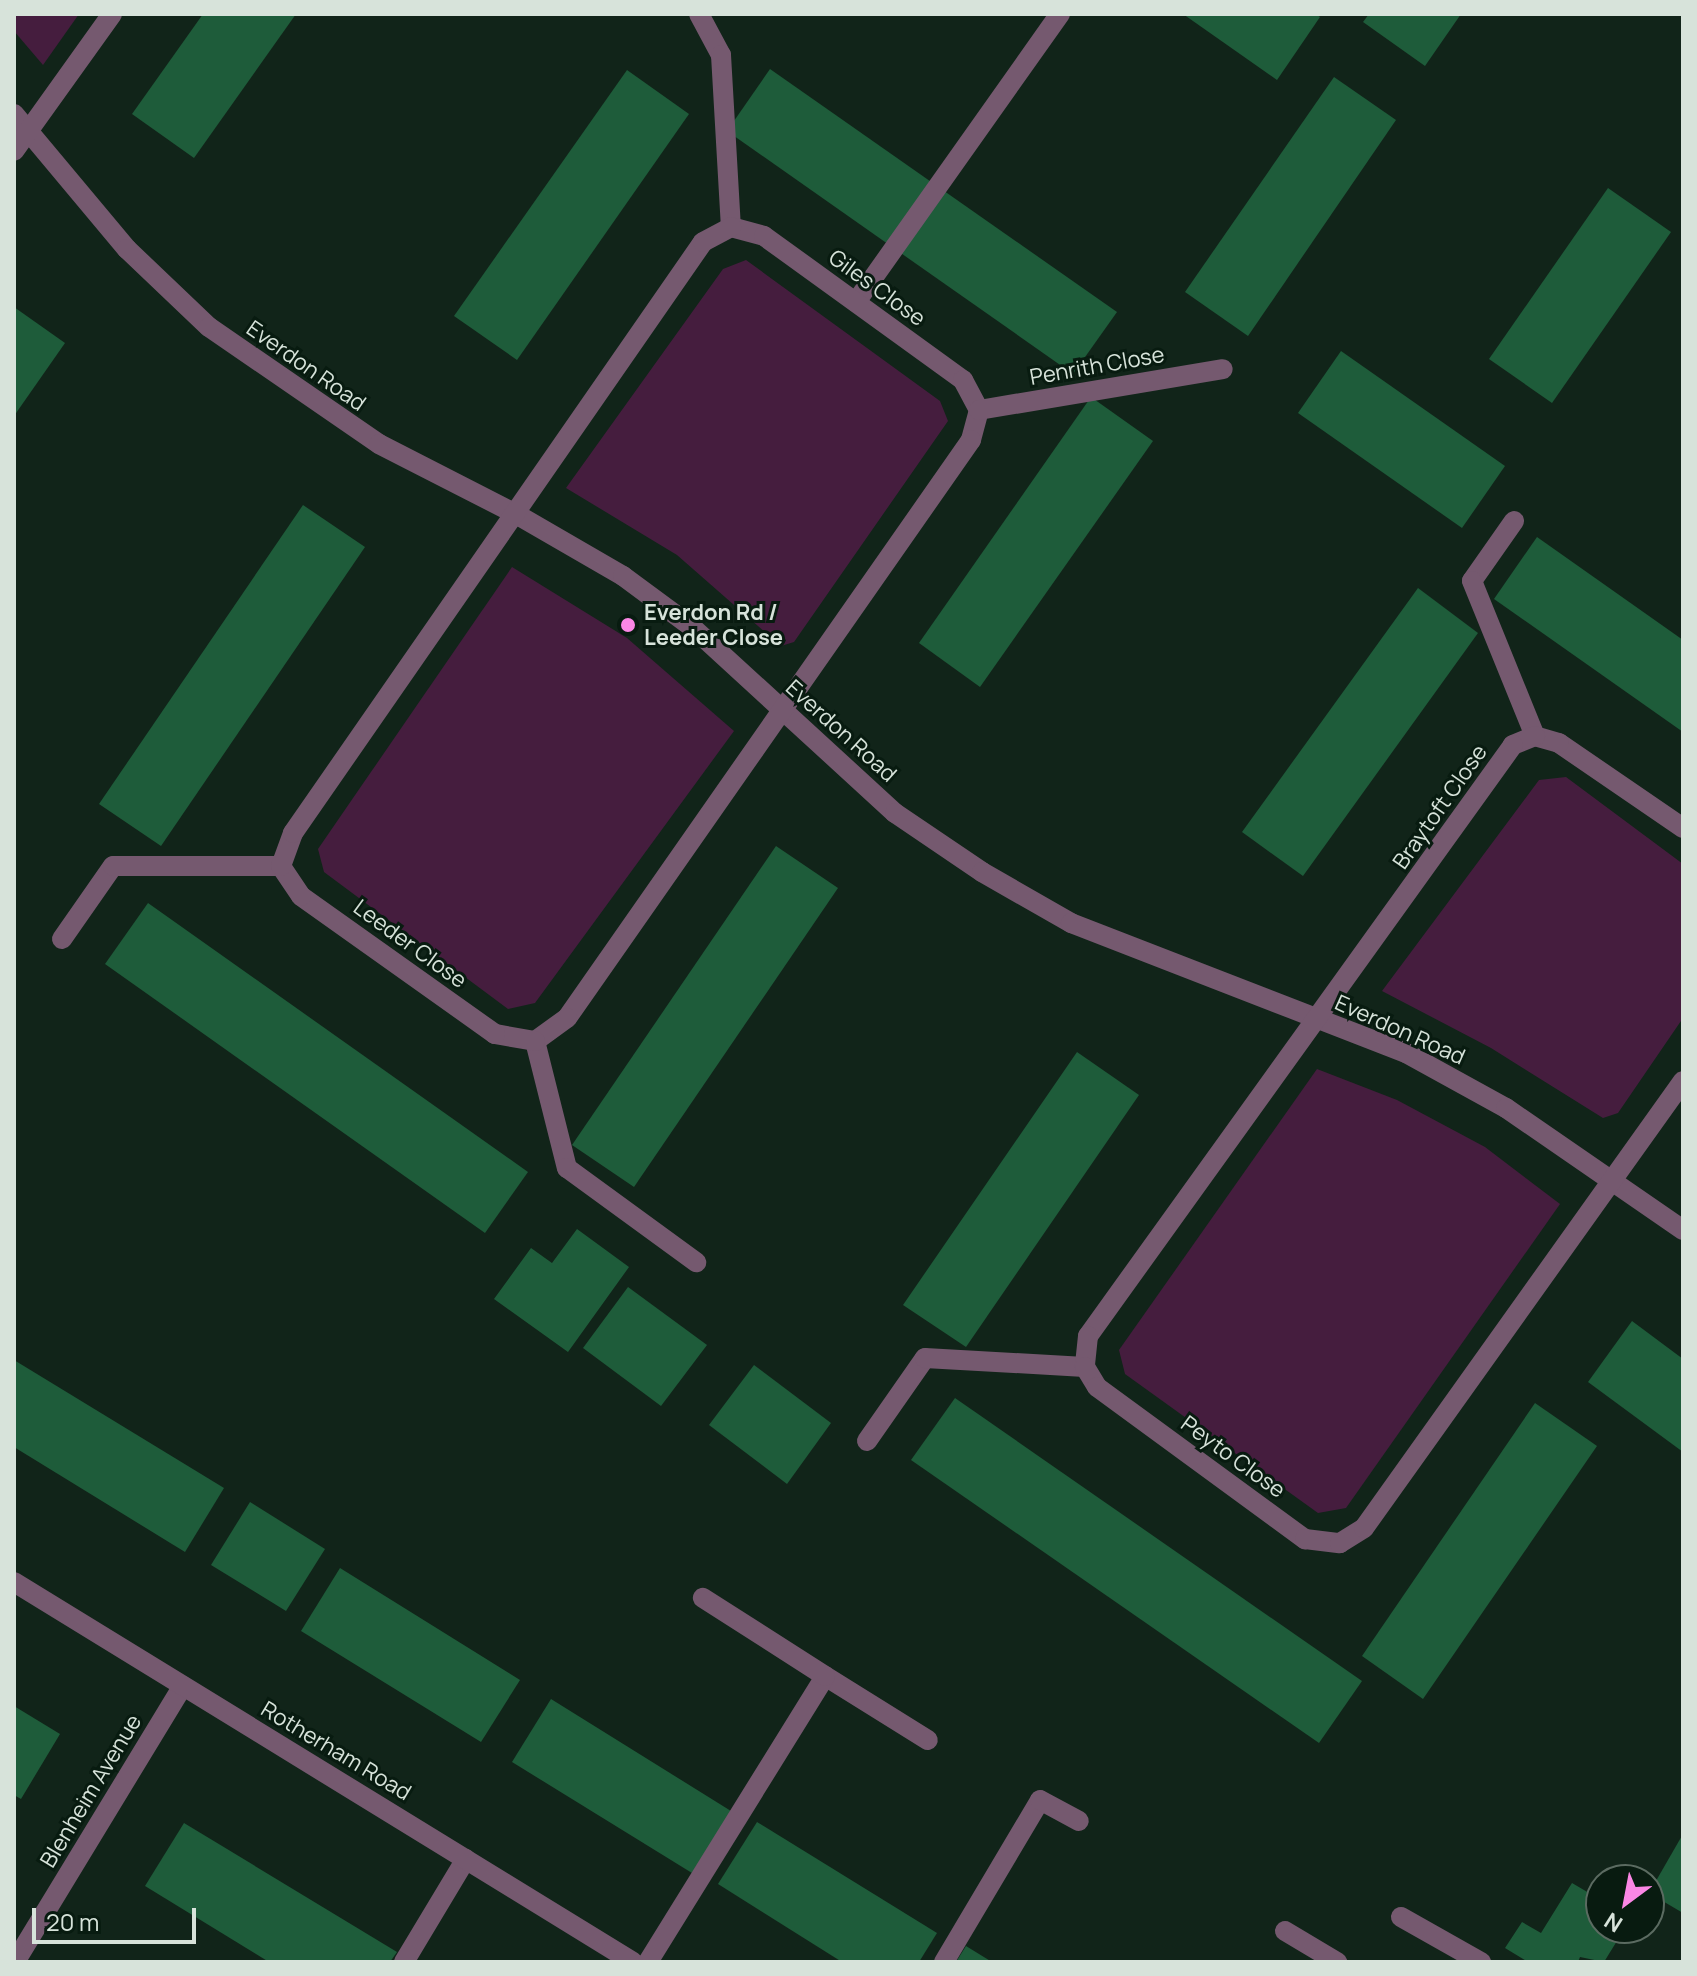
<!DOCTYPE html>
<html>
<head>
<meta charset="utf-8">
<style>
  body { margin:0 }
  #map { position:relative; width:1697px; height:1976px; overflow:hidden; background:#112419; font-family:Manrope,sans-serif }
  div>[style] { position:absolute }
  .green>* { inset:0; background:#451d3e }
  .building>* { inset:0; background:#1e5c3a }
  .service>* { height:20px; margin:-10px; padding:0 10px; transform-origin:10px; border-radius:10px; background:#75596f }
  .minor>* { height:20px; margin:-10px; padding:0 10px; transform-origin:10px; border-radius:10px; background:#75596f }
  .tertiary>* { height:20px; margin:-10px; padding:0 10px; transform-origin:10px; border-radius:10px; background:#75596f }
  .dots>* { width:22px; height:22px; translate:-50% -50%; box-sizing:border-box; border:4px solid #081b10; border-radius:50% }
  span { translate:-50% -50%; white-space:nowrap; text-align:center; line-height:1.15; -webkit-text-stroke:6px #081b10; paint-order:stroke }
  .street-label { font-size:22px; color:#d7e3da }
  .poi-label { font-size:22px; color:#d7e3da; font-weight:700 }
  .left { translate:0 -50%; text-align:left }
  .frame { position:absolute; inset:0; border:16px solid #d7e3da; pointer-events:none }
  .north { position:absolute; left:1585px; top:1864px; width:80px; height:80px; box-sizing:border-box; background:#081b10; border:2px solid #5b6b61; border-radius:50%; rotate:212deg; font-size:22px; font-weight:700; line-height:32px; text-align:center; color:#d7e3da }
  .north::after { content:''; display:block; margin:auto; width:28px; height:36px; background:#fb87e5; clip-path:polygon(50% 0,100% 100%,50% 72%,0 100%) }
  .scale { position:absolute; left:32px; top:1908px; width:164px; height:36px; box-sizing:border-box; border:4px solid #d7e3da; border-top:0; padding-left:10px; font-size:24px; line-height:28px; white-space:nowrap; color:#d7e3da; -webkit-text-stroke:6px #081b10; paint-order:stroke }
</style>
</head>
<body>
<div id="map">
  <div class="green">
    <div style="clip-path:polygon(14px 14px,79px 14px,43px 65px,14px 31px)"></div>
    <div style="clip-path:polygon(746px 260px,940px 401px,948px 421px,794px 642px,781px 646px,677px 555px,566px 488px,723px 269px)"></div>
    <div style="clip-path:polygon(512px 567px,627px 638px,734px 731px,535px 1003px,508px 1009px,324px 872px,318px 849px)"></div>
    <div style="clip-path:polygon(1566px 777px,1683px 864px,1683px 1018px,1618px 1113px,1603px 1118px,1491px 1048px,1382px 991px,1539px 780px)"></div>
    <div style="clip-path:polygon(1317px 1069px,1397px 1100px,1485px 1147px,1560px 1204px,1346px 1508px,1318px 1513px,1125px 1374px,1119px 1350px)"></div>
  </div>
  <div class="building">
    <div style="clip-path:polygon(203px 14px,296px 14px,194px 158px,132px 114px)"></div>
    <div style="clip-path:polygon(1183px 14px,1316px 14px,1320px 17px,1277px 80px)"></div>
    <div style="clip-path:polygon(1369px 14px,1461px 14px,1425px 66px,1363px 22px)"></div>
    <div style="clip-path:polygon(770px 69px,1117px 312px,1073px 374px,727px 131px)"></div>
    <div style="clip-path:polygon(627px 70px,689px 114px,517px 360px,454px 316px)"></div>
    <div style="clip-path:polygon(1334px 77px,1396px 120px,1248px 336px,1185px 292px)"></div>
    <div style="clip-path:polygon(1608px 188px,1671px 232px,1552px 403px,1489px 359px)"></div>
    <div style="clip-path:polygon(14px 307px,65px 343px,14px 416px)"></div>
    <div style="clip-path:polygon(1341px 351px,1505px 466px,1462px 528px,1298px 413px)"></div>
    <div style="clip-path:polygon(1091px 397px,1153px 441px,980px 687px,919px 643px)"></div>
    <div style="clip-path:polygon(303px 505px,365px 547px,161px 846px,99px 804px)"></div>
    <div style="clip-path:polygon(1537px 537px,1683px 640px,1683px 732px,1494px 599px)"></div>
    <div style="clip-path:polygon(1418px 588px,1478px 633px,1303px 876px,1242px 832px)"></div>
    <div style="clip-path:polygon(776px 846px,838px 888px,634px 1187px,572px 1145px)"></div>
    <div style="clip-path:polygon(148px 903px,528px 1172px,485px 1233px,105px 964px)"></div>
    <div style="clip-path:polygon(1077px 1052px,1139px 1095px,966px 1347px,903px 1305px)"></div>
    <div style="clip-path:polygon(577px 1229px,629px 1267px,568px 1352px,494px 1299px,531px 1248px,552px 1263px)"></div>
    <div style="clip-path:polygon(628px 1287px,707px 1345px,661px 1406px,583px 1348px)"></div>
    <div style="clip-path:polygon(1632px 1321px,1683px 1359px,1683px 1452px,1588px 1382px)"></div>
    <div style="clip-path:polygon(14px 1360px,224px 1488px,185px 1552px,14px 1447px)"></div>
    <div style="clip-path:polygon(754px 1365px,831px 1423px,787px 1484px,709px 1425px)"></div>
    <div style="clip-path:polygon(955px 1398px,1362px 1681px,1319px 1743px,911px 1460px)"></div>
    <div style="clip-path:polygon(1535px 1403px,1597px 1446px,1423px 1699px,1362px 1656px)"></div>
    <div style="clip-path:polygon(250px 1502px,325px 1549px,286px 1611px,211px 1565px)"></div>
    <div style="clip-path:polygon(340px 1568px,520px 1680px,481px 1742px,301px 1631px)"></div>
    <div style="clip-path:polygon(551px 1699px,731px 1811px,692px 1873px,512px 1762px)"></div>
    <div style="clip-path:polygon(14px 1706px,60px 1734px,21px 1799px,14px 1795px)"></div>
    <div style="clip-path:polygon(757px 1822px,937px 1933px,919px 1962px,842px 1962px,718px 1884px)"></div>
    <div style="clip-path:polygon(184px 1823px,397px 1952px,390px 1962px,269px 1962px,145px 1886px)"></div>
    <div style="clip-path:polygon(1683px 1834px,1683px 1913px,1649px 1893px)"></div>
    <div style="clip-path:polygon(1572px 1883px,1601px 1900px,1601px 1928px,1625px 1928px,1604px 1962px,1580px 1957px,1578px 1962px,1528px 1962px,1505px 1948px,1522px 1922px,1541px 1933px)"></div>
    <div style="clip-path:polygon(966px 1946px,992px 1962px,956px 1962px)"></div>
  </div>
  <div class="service">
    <div style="left:699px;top:14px;width:47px;rotate:61.8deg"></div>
    <div style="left:721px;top:55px;width:172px;rotate:86.7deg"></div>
    <div style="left:856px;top:302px;width:353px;rotate:-54.7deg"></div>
    <div style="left:1514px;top:521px;width:73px;rotate:125deg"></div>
    <div style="left:1472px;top:581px;width:167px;rotate:67.9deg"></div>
    <div style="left:62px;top:939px;width:89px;rotate:-55.1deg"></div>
    <div style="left:113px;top:866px;width:168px"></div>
    <div style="left:535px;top:1041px;width:131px;rotate:75.9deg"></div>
    <div style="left:567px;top:1168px;width:160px;rotate:36.1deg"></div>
    <div style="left:867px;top:1441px;width:101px;rotate:-55.1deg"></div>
    <div style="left:925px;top:1358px;width:160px;rotate:3.2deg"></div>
    <div style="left:825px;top:1676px;width:121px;rotate:31.9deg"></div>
    <div style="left:1401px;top:1917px;width:92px;rotate:29.4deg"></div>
    <div style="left:1285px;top:1931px;width:61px;rotate:30.8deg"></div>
    <div style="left:404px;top:1962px;width:120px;rotate:-59deg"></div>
    <div style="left:648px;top:1962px;width:336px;rotate:-58.2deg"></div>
    <div style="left:825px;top:1676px;width:145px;rotate:-147.4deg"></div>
    <div style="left:944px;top:1962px;width:188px;rotate:-59.3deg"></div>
    <div style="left:1040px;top:1800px;width:44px;rotate:28.3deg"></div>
  </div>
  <div class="minor">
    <div style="left:14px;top:114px;width:176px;rotate:50.1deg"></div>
    <div style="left:127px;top:249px;width:113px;rotate:43.6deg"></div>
    <div style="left:209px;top:327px;width:206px;rotate:34.5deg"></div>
    <div style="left:379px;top:444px;width:154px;rotate:27.1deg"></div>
    <div style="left:516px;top:514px;width:124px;rotate:30.1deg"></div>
    <div style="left:623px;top:576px;width:86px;rotate:36.5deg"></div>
    <div style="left:692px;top:627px;width:275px;rotate:42.5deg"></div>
    <div style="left:895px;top:813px;width:105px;rotate:34.1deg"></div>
    <div style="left:982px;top:872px;width:103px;rotate:29.8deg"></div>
    <div style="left:1071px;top:923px;width:359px;rotate:21.2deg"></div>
    <div style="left:1406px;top:1053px;width:114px;rotate:28.8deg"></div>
    <div style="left:1506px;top:1108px;width:215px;rotate:34.6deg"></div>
    <div style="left:14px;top:151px;width:168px;rotate:-54.4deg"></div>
    <div style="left:731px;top:227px;width:34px;rotate:15deg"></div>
    <div style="left:764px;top:236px;width:246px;rotate:35.9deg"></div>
    <div style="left:963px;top:380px;width:34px;rotate:62deg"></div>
    <div style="left:979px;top:410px;width:31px;rotate:105deg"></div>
    <div style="left:971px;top:440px;width:705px;rotate:124.95deg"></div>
    <div style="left:567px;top:1018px;width:39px;rotate:144deg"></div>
    <div style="left:535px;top:1041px;width:41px;rotate:-170.1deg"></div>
    <div style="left:495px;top:1034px;width:238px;rotate:-144.6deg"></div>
    <div style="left:301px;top:896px;width:36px;rotate:-124deg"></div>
    <div style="left:281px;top:866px;width:35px;rotate:-70deg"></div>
    <div style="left:293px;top:833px;width:719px;rotate:-55.25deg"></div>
    <div style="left:703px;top:242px;width:32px;rotate:-28deg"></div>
    <div style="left:979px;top:410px;width:247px;rotate:-9.5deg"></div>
    <div style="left:1683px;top:828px;width:150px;rotate:-145.6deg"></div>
    <div style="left:1559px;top:743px;width:25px;rotate:-164deg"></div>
    <div style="left:1535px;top:736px;width:24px;rotate:158deg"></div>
    <div style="left:1513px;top:745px;width:728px;rotate:125.72deg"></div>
    <div style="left:1088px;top:1336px;width:31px;rotate:96deg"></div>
    <div style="left:1085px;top:1367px;width:23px;rotate:59deg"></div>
    <div style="left:1097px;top:1387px;width:258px;rotate:36.2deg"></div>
    <div style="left:1305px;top:1539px;width:35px;rotate:7deg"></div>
    <div style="left:1340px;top:1543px;width:28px;rotate:-32deg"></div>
    <div style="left:1364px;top:1528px;width:549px;rotate:-54.49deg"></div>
    <div style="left:15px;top:1962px;width:323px;rotate:-58.7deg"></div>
  </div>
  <div class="tertiary">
    <div style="left:14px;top:1582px;width:726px;rotate:31.55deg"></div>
  </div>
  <div class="dots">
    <div style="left:628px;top:625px;background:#fb87e5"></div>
  </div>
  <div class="street-label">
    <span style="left:877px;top:288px;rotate:36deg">Giles Close</span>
    <span style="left:306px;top:366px;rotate:35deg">Everdon Road</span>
    <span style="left:1097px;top:366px;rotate:-10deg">Penrith Close</span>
    <span style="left:841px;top:731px;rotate:42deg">Everdon Road</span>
    <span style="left:1440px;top:807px;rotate:-55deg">Braytoft Close</span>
    <span style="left:410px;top:944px;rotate:36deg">Leeder Close</span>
    <span style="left:1400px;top:1030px;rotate:24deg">Everdon Road</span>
    <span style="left:1233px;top:1457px;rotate:36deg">Peyto Close</span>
    <span style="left:336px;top:1751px;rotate:31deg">Rotherham Road</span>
    <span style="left:91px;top:1791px;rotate:-59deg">Blenheim Avenue</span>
  </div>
  <div class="poi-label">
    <span class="left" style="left:644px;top:625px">Everdon Rd /<br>Leeder Close</span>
  </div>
  <div class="frame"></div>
  <div class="north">N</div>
  <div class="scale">20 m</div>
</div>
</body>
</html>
